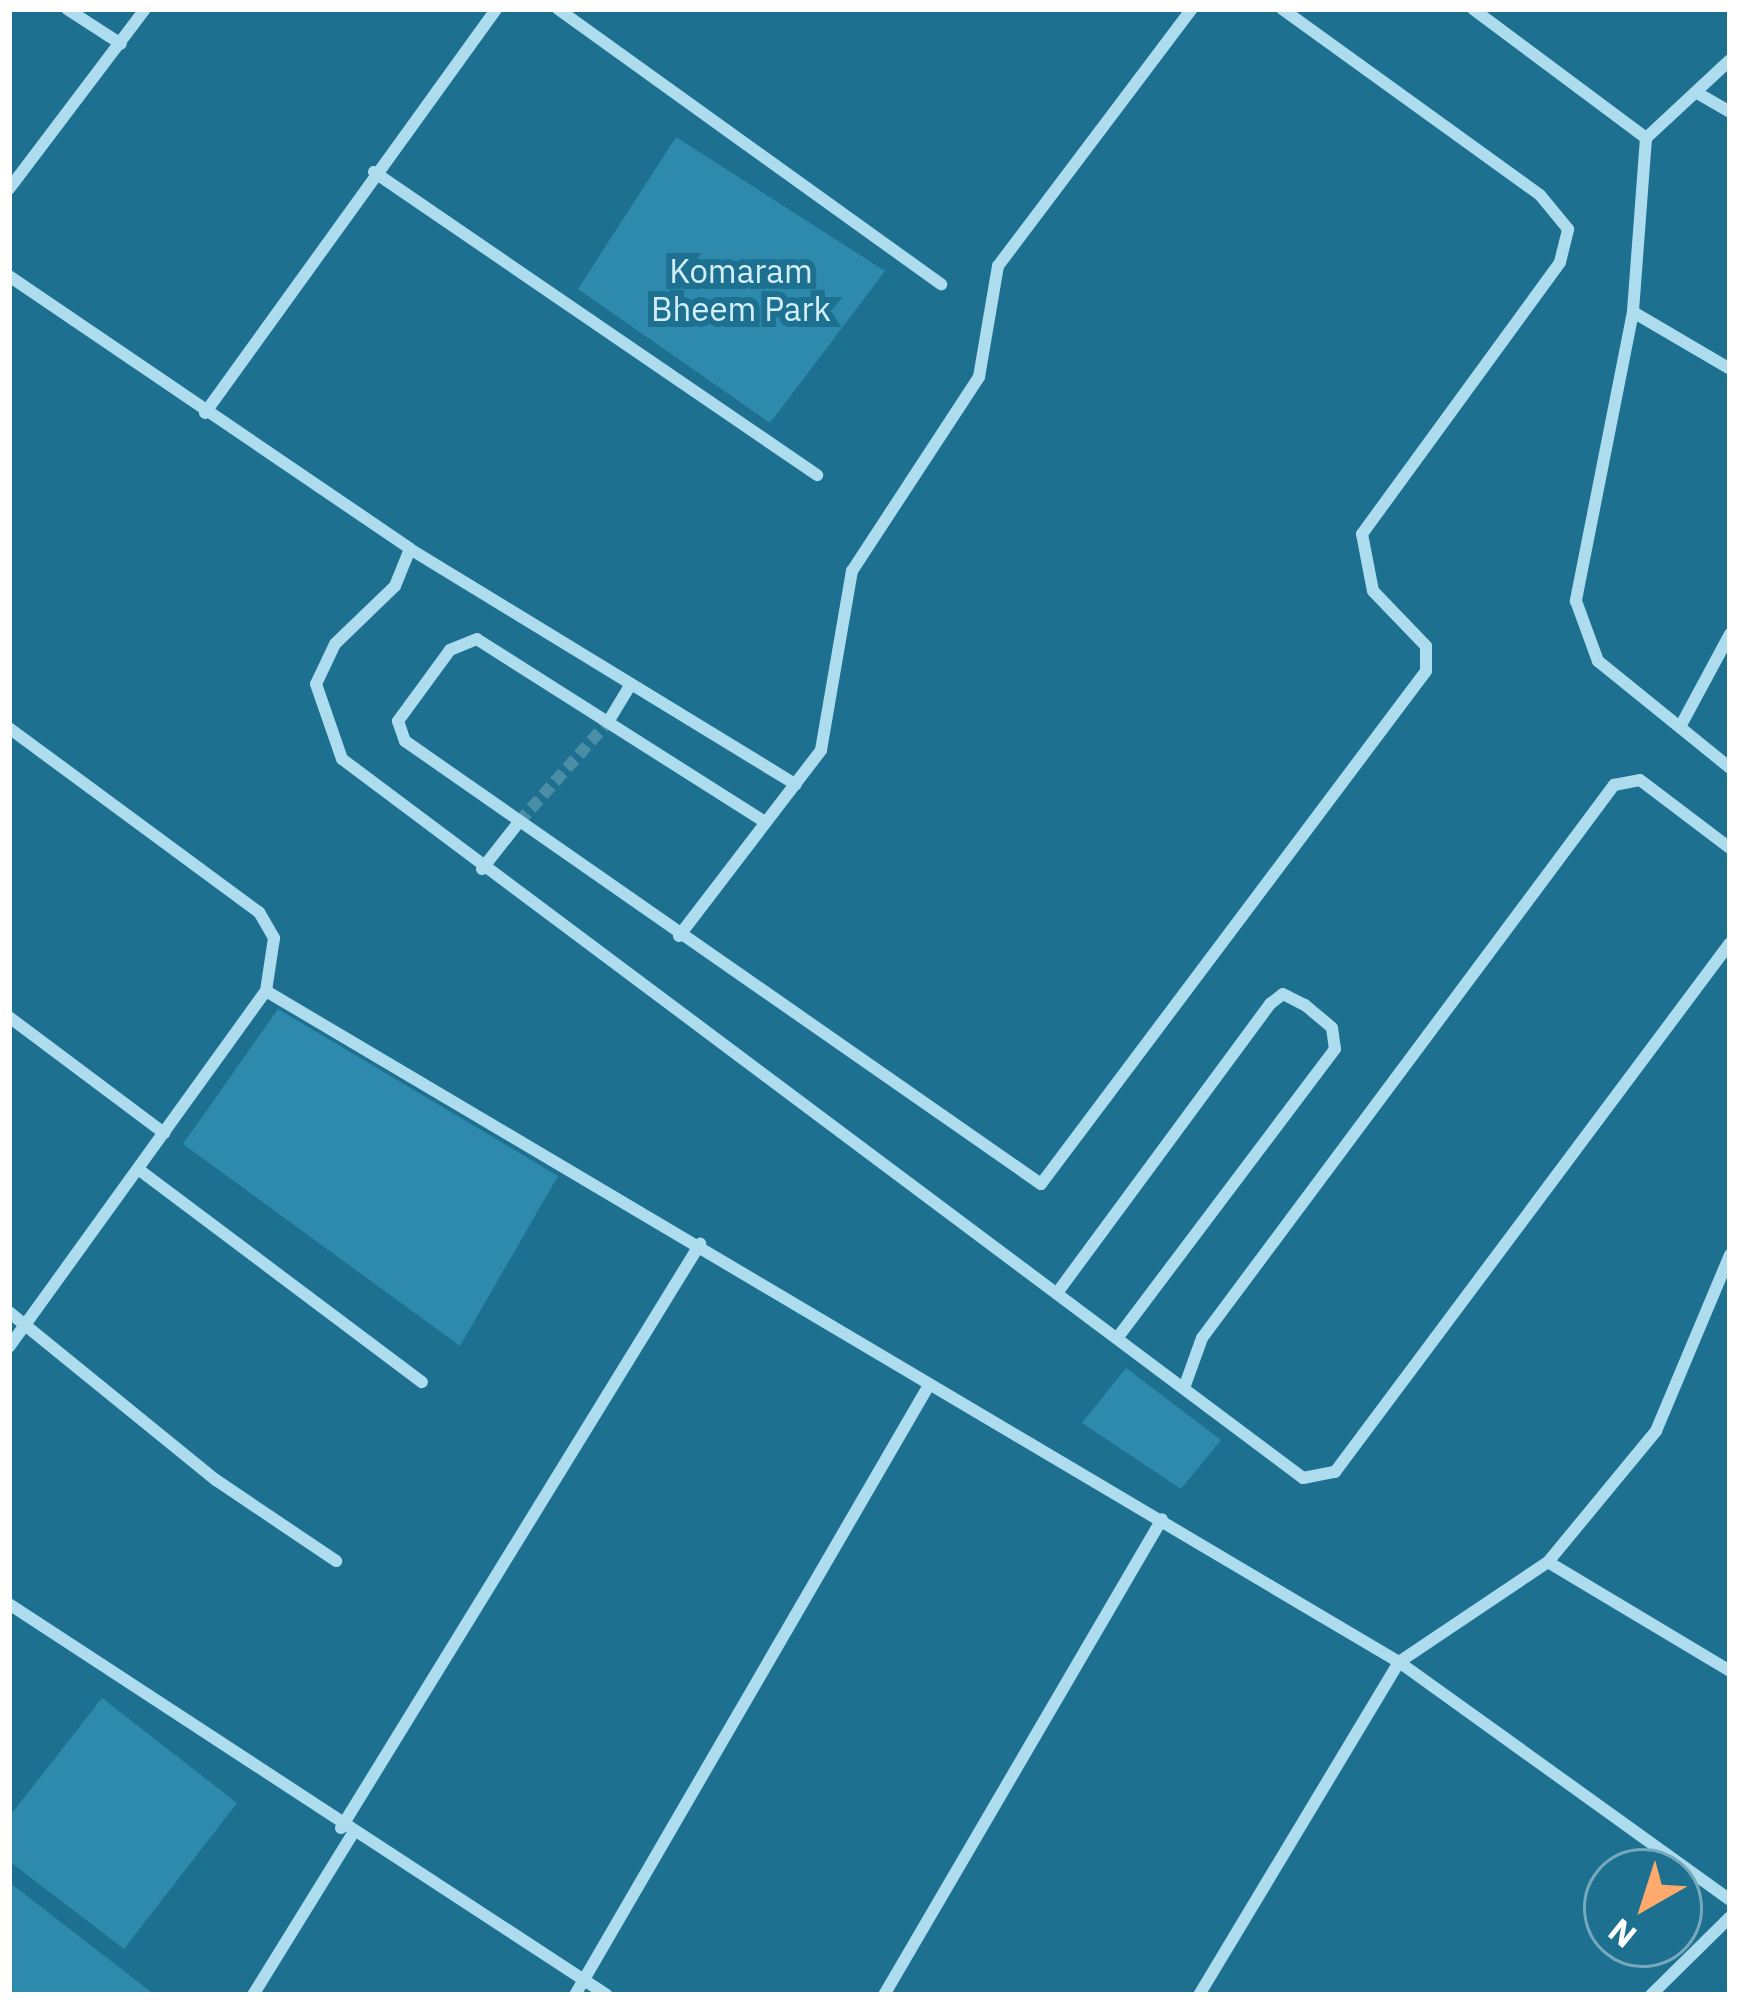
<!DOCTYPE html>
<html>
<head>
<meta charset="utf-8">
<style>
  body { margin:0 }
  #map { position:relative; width:1739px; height:2004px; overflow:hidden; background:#1d7090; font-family:"IBM Plex Sans",sans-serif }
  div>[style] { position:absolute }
  .green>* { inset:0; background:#2d8aac }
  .street-tunnel>* { height:12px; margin-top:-6px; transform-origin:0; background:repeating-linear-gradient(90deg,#4a8da6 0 12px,transparent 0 18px) }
  .street>* { height:12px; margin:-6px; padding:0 6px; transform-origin:6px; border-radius:6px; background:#addcee }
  span { translate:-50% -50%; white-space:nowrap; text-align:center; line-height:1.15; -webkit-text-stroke:12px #1d7090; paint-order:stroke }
  .park-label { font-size:33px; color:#d3effa }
  .frame { position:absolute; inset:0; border:12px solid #fff; pointer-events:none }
  .north { position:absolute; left:1583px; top:1848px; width:120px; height:120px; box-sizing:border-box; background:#1d7090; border:3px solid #77a9bc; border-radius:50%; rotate:219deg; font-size:33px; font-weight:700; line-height:48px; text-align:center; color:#fff }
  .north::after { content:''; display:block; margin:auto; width:42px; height:54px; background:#fdaa6c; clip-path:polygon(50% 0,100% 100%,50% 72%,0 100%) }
</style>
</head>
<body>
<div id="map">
  <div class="green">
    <div style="clip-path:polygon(676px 137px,885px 271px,770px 423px,578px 289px)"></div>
    <div style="clip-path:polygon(278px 1009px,558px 1176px,460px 1346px,183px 1144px)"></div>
    <div style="clip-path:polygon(1126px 1368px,1221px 1440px,1181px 1489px,1082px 1423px)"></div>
    <div style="clip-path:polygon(102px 1698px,237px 1803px,124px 1949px,9px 1861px,9px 1817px)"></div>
    <div style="clip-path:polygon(9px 1882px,155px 1995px,9px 1995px)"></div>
  </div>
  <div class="street-tunnel">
    <div style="left:519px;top:822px;width:134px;rotate:-48.3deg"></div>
  </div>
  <div class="street">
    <div style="left:67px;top:9px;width:64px;rotate:32.9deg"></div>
    <div style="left:558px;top:9px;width:472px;rotate:35.7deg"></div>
    <div style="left:1473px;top:9px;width:216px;rotate:36.7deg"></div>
    <div style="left:1730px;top:60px;width:115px;rotate:137.1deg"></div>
    <div style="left:1646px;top:138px;width:174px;rotate:94.3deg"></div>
    <div style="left:1633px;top:312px;width:295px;rotate:101.2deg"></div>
    <div style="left:1576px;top:601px;width:64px;rotate:69.9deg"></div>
    <div style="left:1598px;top:661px;width:170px;rotate:39deg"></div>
    <div style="left:1699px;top:94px;width:36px;rotate:30deg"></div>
    <div style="left:374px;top:172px;width:537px;rotate:34.37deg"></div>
    <div style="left:9px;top:189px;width:226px;rotate:-52.9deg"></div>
    <div style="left:9px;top:276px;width:485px;rotate:34.2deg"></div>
    <div style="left:410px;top:549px;width:452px;rotate:31.4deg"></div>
    <div style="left:1633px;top:312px;width:113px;rotate:30.4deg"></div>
    <div style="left:205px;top:413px;width:498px;rotate:-54.2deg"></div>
    <div style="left:410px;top:549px;width:40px;rotate:112deg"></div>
    <div style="left:395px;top:586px;width:83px;rotate:136deg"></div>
    <div style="left:335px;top:644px;width:44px;rotate:115.4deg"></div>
    <div style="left:316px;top:684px;width:79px;rotate:70.9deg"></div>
    <div style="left:342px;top:759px;width:1200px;rotate:36.8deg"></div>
    <div style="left:1303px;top:1478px;width:33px;rotate:-11deg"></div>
    <div style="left:1335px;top:1472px;width:660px;rotate:-53.25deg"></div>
    <div style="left:608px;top:722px;width:44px;rotate:-58.8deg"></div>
    <div style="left:1680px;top:727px;width:106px;rotate:-61.7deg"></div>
    <div style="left:9px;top:728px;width:310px;rotate:36.4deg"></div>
    <div style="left:259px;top:912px;width:30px;rotate:60deg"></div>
    <div style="left:274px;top:938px;width:54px;rotate:98.6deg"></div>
    <div style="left:266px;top:991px;width:1317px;rotate:30.64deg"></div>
    <div style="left:1399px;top:1662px;width:408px;rotate:35.7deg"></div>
    <div style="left:765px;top:822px;width:341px;rotate:-147.6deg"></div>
    <div style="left:477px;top:639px;width:29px;rotate:158deg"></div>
    <div style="left:450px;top:650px;width:88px;rotate:126.2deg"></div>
    <div style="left:398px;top:721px;width:21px;rotate:71deg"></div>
    <div style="left:405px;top:741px;width:775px;rotate:34.86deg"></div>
    <div style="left:1041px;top:1184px;width:641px;rotate:-53.11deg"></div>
    <div style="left:1426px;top:671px;width:25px;rotate:-90deg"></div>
    <div style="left:1426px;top:646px;width:76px;rotate:-133.9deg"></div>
    <div style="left:1373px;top:591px;width:58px;rotate:-100.9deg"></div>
    <div style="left:1362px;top:534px;width:336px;rotate:-53.9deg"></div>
    <div style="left:1560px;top:262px;width:34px;rotate:-76deg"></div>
    <div style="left:1568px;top:229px;width:44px;rotate:-129.5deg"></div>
    <div style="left:1540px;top:195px;width:318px;rotate:-144.2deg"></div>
    <div style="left:482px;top:869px;width:60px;rotate:-51.8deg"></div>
    <div style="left:679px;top:936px;width:234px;rotate:-52.6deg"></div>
    <div style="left:821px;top:750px;width:182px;rotate:-80.2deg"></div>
    <div style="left:852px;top:571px;width:232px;rotate:-56.8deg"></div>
    <div style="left:979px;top:377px;width:113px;rotate:-80.3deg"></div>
    <div style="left:998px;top:266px;width:322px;rotate:-53deg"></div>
    <div style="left:9px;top:1017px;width:194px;rotate:36.8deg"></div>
    <div style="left:138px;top:1169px;width:355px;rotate:36.9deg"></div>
    <div style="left:1057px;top:1293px;width:359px;rotate:-53.6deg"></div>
    <div style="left:1270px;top:1004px;width:16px;rotate:-38deg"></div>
    <div style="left:1283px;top:994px;width:25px;rotate:27deg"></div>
    <div style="left:1305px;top:1005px;width:35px;rotate:40deg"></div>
    <div style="left:1332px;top:1028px;width:21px;rotate:82deg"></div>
    <div style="left:1335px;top:1049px;width:361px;rotate:127deg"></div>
    <div style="left:9px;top:1312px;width:267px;rotate:39.1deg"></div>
    <div style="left:216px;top:1480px;width:145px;rotate:34deg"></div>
    <div style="left:9px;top:1347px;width:439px;rotate:-54.2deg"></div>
    <div style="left:1184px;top:1388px;width:53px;rotate:-70.2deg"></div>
    <div style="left:1202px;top:1338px;width:690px;rotate:-53.31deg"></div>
    <div style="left:1614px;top:785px;width:26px;rotate:-11deg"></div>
    <div style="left:1640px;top:780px;width:113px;rotate:37.1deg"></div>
    <div style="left:1548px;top:1562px;width:212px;rotate:30.9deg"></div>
    <div style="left:9px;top:1604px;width:714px;rotate:33.18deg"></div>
    <div style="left:341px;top:1828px;width:686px;rotate:-58.42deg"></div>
    <div style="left:253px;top:1995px;width:188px;rotate:-58.3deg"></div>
    <div style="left:575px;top:1995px;width:705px;rotate:-59.87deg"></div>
    <div style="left:884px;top:1995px;width:551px;rotate:-59.71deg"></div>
    <div style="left:1199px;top:1995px;width:388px;rotate:-59deg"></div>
    <div style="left:1399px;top:1662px;width:179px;rotate:-33.9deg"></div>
    <div style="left:1548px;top:1562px;width:170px;rotate:-50.5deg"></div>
    <div style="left:1656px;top:1431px;width:191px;rotate:-67.2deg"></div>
    <div style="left:1651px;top:1995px;width:111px;rotate:-44.6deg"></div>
  </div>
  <div class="park-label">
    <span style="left:741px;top:290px">Komaram<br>Bheem Park</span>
  </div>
  <div class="frame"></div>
  <div class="north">N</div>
</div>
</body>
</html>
